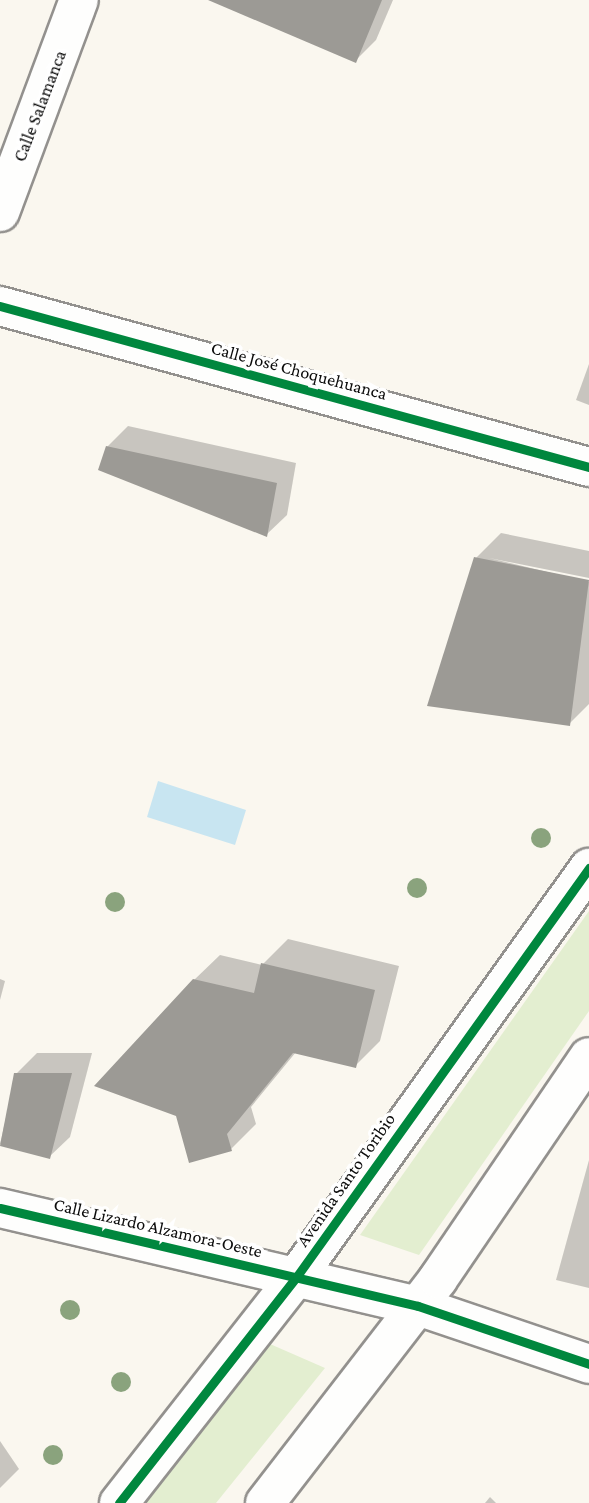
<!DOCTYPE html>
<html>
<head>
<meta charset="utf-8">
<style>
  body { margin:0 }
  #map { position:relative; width:589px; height:1503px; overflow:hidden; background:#faf7ef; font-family:"Crimson Pro",serif }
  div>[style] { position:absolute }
  .green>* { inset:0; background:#e3eed0 }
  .water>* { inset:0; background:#c8e5f1 }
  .shadow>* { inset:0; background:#0003 }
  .building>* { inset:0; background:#9c9a95 }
  .roads { filter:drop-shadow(2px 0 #93918e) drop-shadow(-2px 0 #93918e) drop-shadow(0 2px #93918e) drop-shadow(0 -2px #93918e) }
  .minor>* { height:38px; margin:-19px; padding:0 19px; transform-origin:19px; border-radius:19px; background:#fefefd }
  .cycleway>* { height:9px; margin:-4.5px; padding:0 4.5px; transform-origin:4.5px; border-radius:4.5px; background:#00873e }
  .trees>* { width:20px; height:20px; margin:-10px; border-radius:50%; background:#8aa37d }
  span { translate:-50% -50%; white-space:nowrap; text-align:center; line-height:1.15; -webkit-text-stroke:7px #fff; paint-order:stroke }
  .street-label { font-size:18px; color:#0b0b0b }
</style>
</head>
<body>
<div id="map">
  <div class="green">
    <div style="clip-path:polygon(589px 911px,589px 1011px,419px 1255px,360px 1235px)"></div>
    <div style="clip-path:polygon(270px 1344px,325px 1368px,216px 1503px,140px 1503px)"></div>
  </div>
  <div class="water">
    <div style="clip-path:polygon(158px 781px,246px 810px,235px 845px,147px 817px)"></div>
  </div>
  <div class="shadow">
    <div style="clip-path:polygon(219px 0,393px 0,376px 40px,356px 60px)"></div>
    <div style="clip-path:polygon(589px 364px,589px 405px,576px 400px)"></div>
    <div style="clip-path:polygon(128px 426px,296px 463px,287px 515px,266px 535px,107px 447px)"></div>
    <div style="clip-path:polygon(501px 533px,589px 551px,589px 578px,489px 558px,589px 582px,589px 704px,569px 724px,476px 558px)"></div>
    <div style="clip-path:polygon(288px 939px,399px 966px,380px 1041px,355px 1066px,296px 1052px,251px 1107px,256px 1124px,231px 1149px,190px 1161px,194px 980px,220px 955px,262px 965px)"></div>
    <div style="clip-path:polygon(0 979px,5px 981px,0 1000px)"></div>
    <div style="clip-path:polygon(37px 1053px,92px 1053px,70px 1137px,49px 1157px,0 1144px,16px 1074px)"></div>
    <div style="clip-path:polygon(589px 1160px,589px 1288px,556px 1280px)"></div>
    <div style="clip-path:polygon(0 1441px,19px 1469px,0 1488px)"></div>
    <div style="clip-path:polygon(490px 1497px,496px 1503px,485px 1503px)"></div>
  </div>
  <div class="building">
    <div style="clip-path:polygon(208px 0,382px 0,356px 63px)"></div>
    <div style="clip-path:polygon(106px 446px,277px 483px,267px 537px,98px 470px)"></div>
    <div style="clip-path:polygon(474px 557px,589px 580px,570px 726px,427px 706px)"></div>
    <div style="clip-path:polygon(261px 963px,375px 990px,356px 1068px,293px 1053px,227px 1134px,232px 1151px,189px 1163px,176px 1116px,94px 1086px,193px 979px,254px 993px)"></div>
    <div style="clip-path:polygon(14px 1073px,72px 1073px,50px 1159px,0 1146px)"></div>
  </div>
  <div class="roads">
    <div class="minor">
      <div style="left:0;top:212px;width:226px;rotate:-69.6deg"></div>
      <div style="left:0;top:306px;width:611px;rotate:15.29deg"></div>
      <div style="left:0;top:1208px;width:429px;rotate:13.2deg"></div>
      <div style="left:418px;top:1306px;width:181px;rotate:18.7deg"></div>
      <div style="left:119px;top:1503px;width:288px;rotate:-51.9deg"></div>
      <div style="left:297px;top:1276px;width:502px;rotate:-54.41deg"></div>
      <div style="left:265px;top:1503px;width:283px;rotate:-52.3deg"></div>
      <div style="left:438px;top:1279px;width:268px;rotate:-55.8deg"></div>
    </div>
  </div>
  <div class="cycleway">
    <div style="left:0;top:306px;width:611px;rotate:15.29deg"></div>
    <div style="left:0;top:1208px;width:429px;rotate:13.2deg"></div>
    <div style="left:418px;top:1306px;width:181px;rotate:18.7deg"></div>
    <div style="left:119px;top:1503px;width:288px;rotate:-51.9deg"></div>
    <div style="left:297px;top:1276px;width:502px;rotate:-54.41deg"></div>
  </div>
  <div class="trees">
    <div style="left:541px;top:838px"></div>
    <div style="left:417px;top:888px"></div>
    <div style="left:115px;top:902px"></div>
    <div style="left:70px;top:1310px"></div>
    <div style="left:121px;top:1382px"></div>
    <div style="left:53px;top:1455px"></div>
  </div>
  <div class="street-label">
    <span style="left:40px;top:106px;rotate:-69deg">Calle Salamanca</span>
    <span style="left:299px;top:371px;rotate:15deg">Calle José Choquehuanca</span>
    <span style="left:346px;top:1180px;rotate:-55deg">Avenida Santo Toribio</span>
    <span style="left:158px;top:1228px;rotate:13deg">Calle Lizardo Alzamora-Oeste</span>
  </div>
</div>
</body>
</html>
